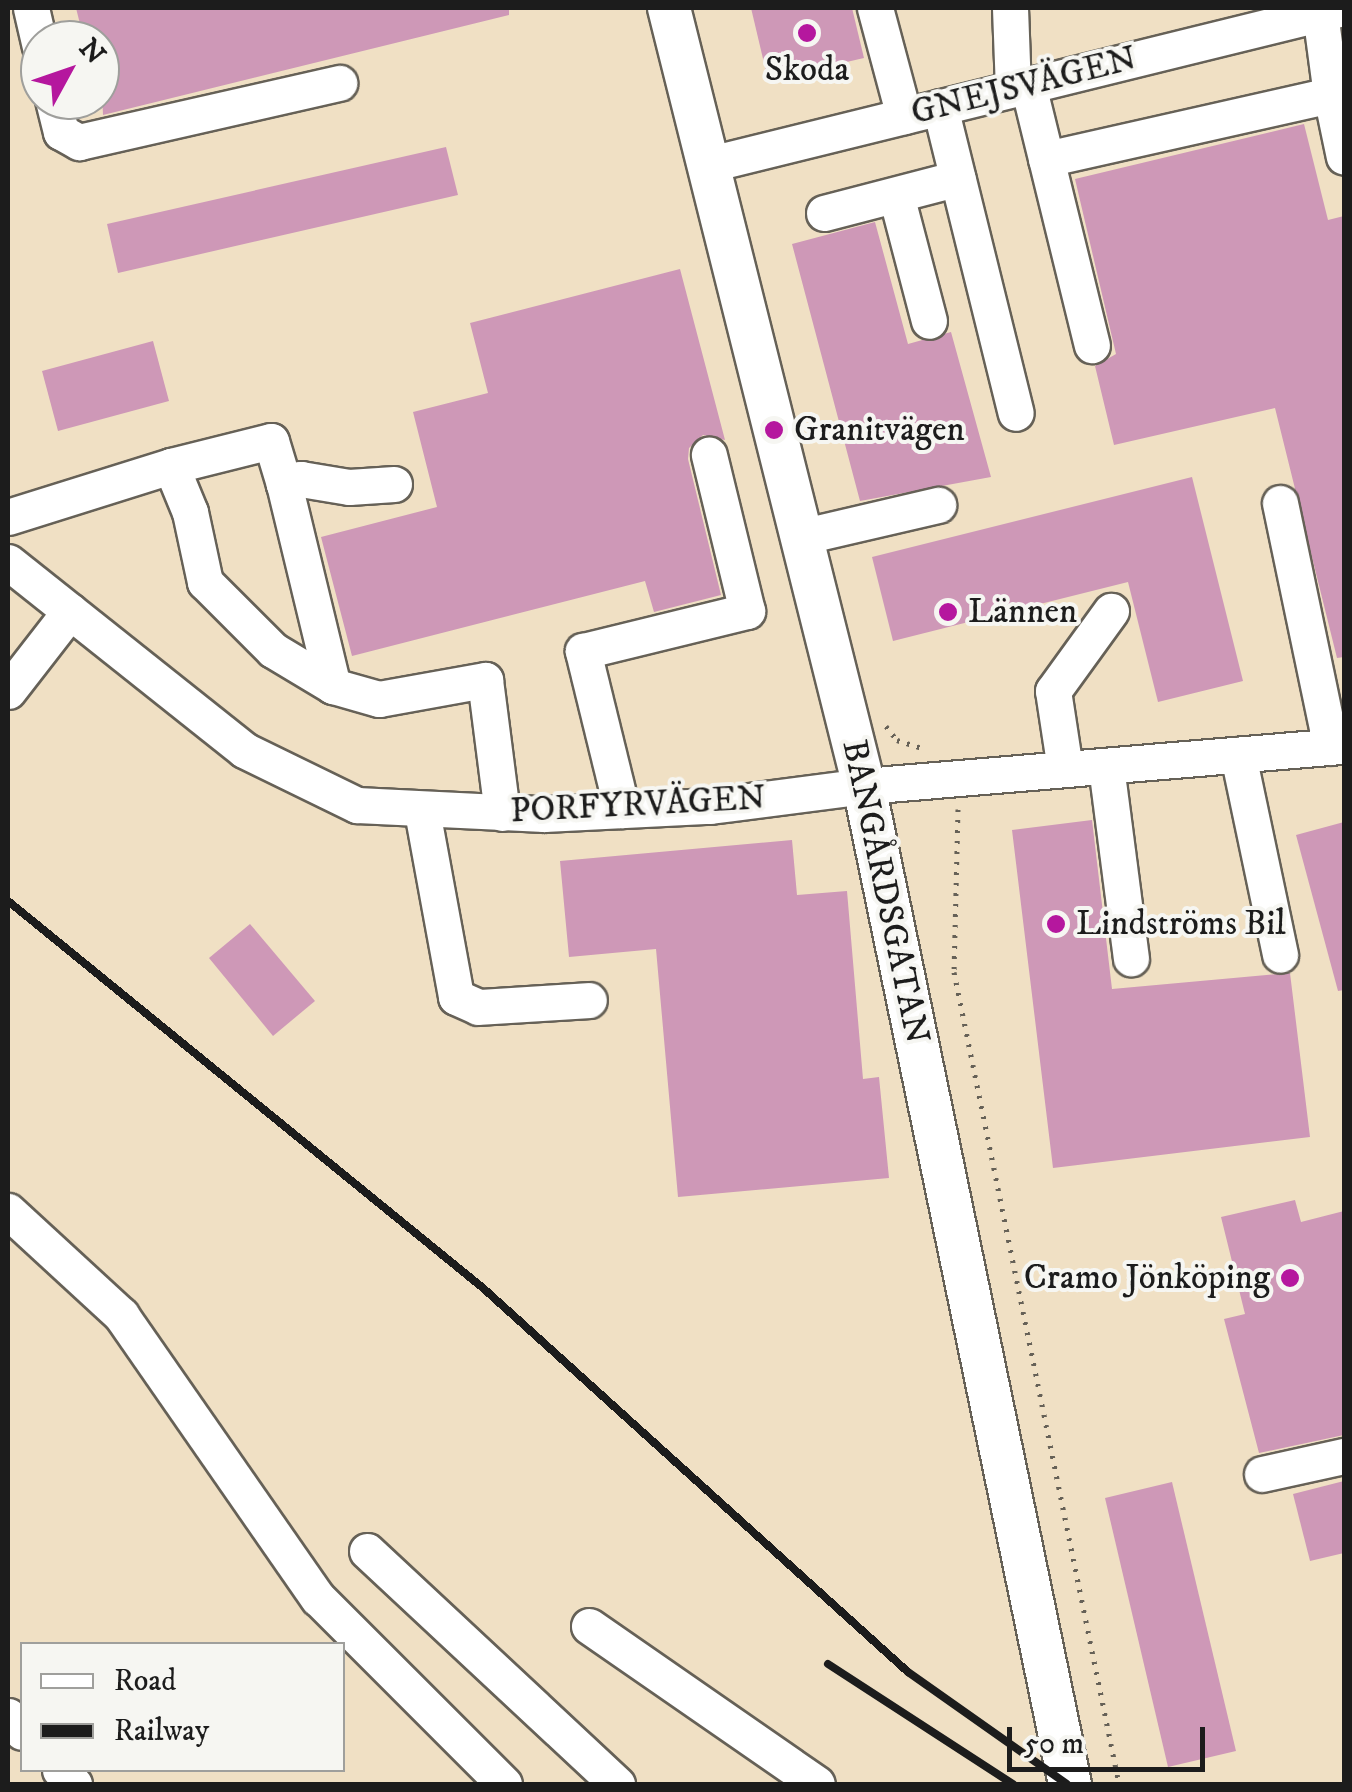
<!DOCTYPE html>
<html>
<head>
<meta charset="utf-8">
<style>
  body { margin:0 }
  #map { position:relative; width:1352px; height:1792px; overflow:hidden; background:#f0e0c4; font-family:"IM FELL DW Pica",serif }
  div>[style] { position:absolute }
  .building>* { inset:0; background:#ce98b7 }
  .path>* { height:5px; margin-top:-2.5px; transform-origin:0; background:repeating-linear-gradient(90deg,#666157 0 2.5px,transparent 0 10.5px) }
  .roads { filter:drop-shadow(2px 0 #666157) drop-shadow(-2px 0 #666157) drop-shadow(0 2px #666157) drop-shadow(0 -2px #666157) }
  .minor>* { height:35px; margin:-17.5px; padding:0 17.5px; transform-origin:17.5px; border-radius:17.5px; background:#fff }
  .major>* { height:42px; margin:-21px; padding:0 21px; transform-origin:21px; border-radius:21px; background:#fff }
  .rail>* { height:8px; margin:-4px; padding:0 4px; transform-origin:4px; border-radius:4px; background:#1c1c1c }
  .dots>* { width:28px; height:28px; translate:-50% -50%; box-sizing:border-box; border:5px solid #f6f6f2; border-radius:50% }
  span { translate:-50% -50%; white-space:nowrap; text-align:center; line-height:1.15; -webkit-text-stroke:8px #f6f6f2; paint-order:stroke }
  .poi-label { font-size:35px; color:#1c1c1c }
  .left { translate:0 -50%; text-align:left }
  .right { translate:-100% -50%; text-align:right }
  .street-label { font-size:35px; color:#1c1c1c }
  .frame { position:absolute; inset:0; border:10px solid #1c1c1c; pointer-events:none }
  .legend { position:absolute; left:20px; top:1642px; width:325px; height:130px; box-sizing:border-box; background:#f6f6f2; border:2px solid #9f9f9c; margin:0; padding:12px 18px; list-style:none; font-size:30px; color:#1c1c1c }
  .legend li { display:flex; align-items:center; gap:20px; height:50px }
  .legend b { width:50px; border:2px solid #9f9f9c }
  .north { position:absolute; left:20px; top:20px; width:100px; height:100px; box-sizing:border-box; background:#f6f6f2; border:2px solid #9f9f9c; border-radius:50%; rotate:50deg; font-size:28px; font-weight:700; line-height:40px; text-align:center; color:#1c1c1c }
  .north::after { content:''; display:block; margin:auto; width:35px; height:45px; background:#b5179e; clip-path:polygon(50% 0,100% 100%,50% 72%,0 100%) }
  .scale { position:absolute; left:1007px; top:1727px; width:198px; height:45px; box-sizing:border-box; border:5px solid #1c1c1c; border-top:0; padding-left:12px; font-size:30px; line-height:35px; white-space:nowrap; color:#1c1c1c; -webkit-text-stroke:8px #f6f6f2; paint-order:stroke }
</style>
</head>
<body>
<div id="map">
  <div class="building">
    <div style="clip-path:polygon(76px 8px,509px 8px,509px 15px,103px 115px,100px 40px,84px 40px)"></div>
    <div style="clip-path:polygon(751px 8px,852px 8px,864px 58px,768px 80px)"></div>
    <div style="clip-path:polygon(1304px 124px,1328px 220px,1344px 216px,1344px 657px,1337px 658px,1275px 408px,1114px 445px,1095px 366px,1116px 354px,1075px 179px)"></div>
    <div style="clip-path:polygon(446px 147px,458px 195px,118px 273px,107px 224px)"></div>
    <div style="clip-path:polygon(875px 222px,908px 344px,951px 332px,991px 477px,860px 501px,792px 244px)"></div>
    <div style="clip-path:polygon(680px 269px,725px 440px,703px 435px,689px 448px,688px 459px,721px 595px,654px 612px,645px 581px,352px 656px,321px 537px,437px 507px,413px 412px,488px 393px,470px 323px)"></div>
    <div style="clip-path:polygon(153px 341px,169px 401px,58px 431px,42px 371px)"></div>
    <div style="clip-path:polygon(1192px 477px,1243px 681px,1158px 702px,1128px 582px,893px 641px,872px 557px)"></div>
    <div style="clip-path:polygon(1092px 820px,1112px 989px,1290px 973px,1310px 1137px,1053px 1168px,1012px 830px)"></div>
    <div style="clip-path:polygon(1344px 822px,1344px 990px,1338px 991px,1296px 835px)"></div>
    <div style="clip-path:polygon(792px 840px,797px 895px,847px 891px,863px 1079px,879px 1077px,889px 1178px,678px 1197px,656px 949px,569px 957px,560px 861px)"></div>
    <div style="clip-path:polygon(250px 924px,315px 1001px,273px 1036px,209px 958px)"></div>
    <div style="clip-path:polygon(1295px 1200px,1301px 1222px,1344px 1211px,1344px 1435px,1259px 1453px,1224px 1319px,1245px 1314px,1221px 1217px)"></div>
    <div style="clip-path:polygon(1344px 1481px,1344px 1553px,1310px 1561px,1293px 1494px)"></div>
    <div style="clip-path:polygon(1172px 1482px,1236px 1751px,1168px 1767px,1105px 1498px)"></div>
  </div>
  <div class="path">
    <div style="left:886px;top:726px;width:18px;rotate:52deg"></div>
    <div style="left:897px;top:740px;width:25px;rotate:18deg"></div>
    <div style="left:958px;top:809px;width:163px;rotate:91.4deg"></div>
    <div style="left:954px;top:972px;width:829px;rotate:78.51deg"></div>
  </div>
  <div class="roads">
    <div class="minor">
      <div style="left:31px;top:8px;width:39px;rotate:77deg"></div>
      <div style="left:875px;top:8px;width:112px;rotate:75deg"></div>
      <div style="left:1010px;top:8px;width:81px;rotate:87.9deg"></div>
      <div style="left:1028px;top:85px;width:268px;rotate:76.2deg"></div>
      <div style="left:1331px;top:95px;width:63px;rotate:78.2deg"></div>
      <div style="left:53px;top:100px;width:33px;rotate:76deg"></div>
      <div style="left:61px;top:132px;width:21px;rotate:29deg"></div>
      <div style="left:79px;top:142px;width:267px;rotate:-12.8deg"></div>
      <div style="left:940px;top:107px;width:315px;rotate:76.1deg"></div>
      <div style="left:1046px;top:159px;width:292px;rotate:-12.7deg"></div>
      <div style="left:1331px;top:95px;width:83px;rotate:-97.6deg"></div>
      <div style="left:706px;top:165px;width:656px;rotate:-13.85deg"></div>
      <div style="left:896px;top:195px;width:130px;rotate:75.3deg"></div>
      <div style="left:824px;top:213px;width:138px;rotate:-14.6deg"></div>
      <div style="left:171px;top:466px;width:103px;rotate:-14deg"></div>
      <div style="left:271px;top:441px;width:45px;rotate:73.2deg"></div>
      <div style="left:394px;top:484px;width:45px;rotate:176.2deg"></div>
      <div style="left:349px;top:487px;width:49px;rotate:-170.5deg"></div>
      <div style="left:301px;top:479px;width:18px;rotate:164deg"></div>
      <div style="left:284px;top:484px;width:208px;rotate:76.4deg"></div>
      <div style="left:333px;top:686px;width:48px;rotate:15.8deg"></div>
      <div style="left:379px;top:699px;width:108px;rotate:-10.2deg"></div>
      <div style="left:485px;top:680px;width:134px;rotate:82.7deg"></div>
      <div style="left:1280px;top:503px;width:249px;rotate:78.2deg"></div>
      <div style="left:8px;top:517px;width:171px;rotate:-17.4deg"></div>
      <div style="left:171px;top:466px;width:50px;rotate:67.6deg"></div>
      <div style="left:190px;top:512px;width:72px;rotate:77.9deg"></div>
      <div style="left:205px;top:582px;width:96px;rotate:45deg"></div>
      <div style="left:273px;top:650px;width:70px;rotate:31deg"></div>
      <div style="left:800px;top:537px;width:142px;rotate:-13.1deg"></div>
      <div style="left:8px;top:562px;width:302px;rotate:38.5deg"></div>
      <div style="left:244px;top:750px;width:126px;rotate:26deg"></div>
      <div style="left:357px;top:805px;width:187px;rotate:2.8deg"></div>
      <div style="left:544px;top:814px;width:166px;rotate:-2.8deg"></div>
      <div style="left:710px;top:806px;width:155px;rotate:-7.4deg"></div>
      <div style="left:864px;top:786px;width:482px;rotate:-4.8deg"></div>
      <div style="left:8px;top:691px;width:101px;rotate:-52.2deg"></div>
      <div style="left:1238px;top:755px;width:204px;rotate:78.1deg"></div>
      <div style="left:1106px;top:766px;width:194px;rotate:82.6deg"></div>
      <div style="left:1065px;top:769px;width:79px;rotate:-98.7deg"></div>
      <div style="left:1053px;top:691px;width:99px;rotate:-54.1deg"></div>
      <div style="left:622px;top:810px;width:164px;rotate:-103.8deg"></div>
      <div style="left:583px;top:651px;width:169px;rotate:-13.7deg"></div>
      <div style="left:747px;top:611px;width:161px;rotate:-103.7deg"></div>
      <div style="left:422px;top:811px;width:189px;rotate:79.6deg"></div>
      <div style="left:456px;top:997px;width:24px;rotate:24deg"></div>
      <div style="left:478px;top:1007px;width:111px;rotate:-3.6deg"></div>
      <div style="left:8px;top:1211px;width:154px;rotate:42.6deg"></div>
      <div style="left:121px;top:1315px;width:345px;rotate:55.2deg"></div>
      <div style="left:318px;top:1598px;width:263px;rotate:45deg"></div>
      <div style="left:1262px;top:1474px;width:84px;rotate:-12.4deg"></div>
      <div style="left:367px;top:1551px;width:342px;rotate:43deg"></div>
      <div style="left:589px;top:1626px;width:277px;rotate:34.7deg"></div>
      <div style="left:8px;top:1716px;width:21px;rotate:49deg"></div>
      <div style="left:60px;top:1770px;width:20px;rotate:45deg"></div>
    </div>
    <div class="major">
      <div style="left:669px;top:8px;width:802px;rotate:75.93deg"></div>
      <div style="left:864px;top:786px;width:1019px;rotate:78.34deg"></div>
    </div>
  </div>
  <div class="rail">
    <div style="left:8px;top:901px;width:613px;rotate:39.17deg"></div>
    <div style="left:483px;top:1288px;width:573px;rotate:42.1deg"></div>
    <div style="left:908px;top:1672px;width:194px;rotate:35.2deg"></div>
    <div style="left:828px;top:1664px;width:221px;rotate:33deg"></div>
  </div>
  <div class="dots">
    <div style="left:807px;top:33px;background:#b5179e"></div>
    <div style="left:774px;top:430px;background:#b5179e"></div>
    <div style="left:948px;top:612px;background:#b5179e"></div>
    <div style="left:1056px;top:924px;background:#b5179e"></div>
    <div style="left:1290px;top:1278px;background:#b5179e"></div>
  </div>
  <div class="poi-label">
    <span style="left:807px;top:70px">Skoda</span>
    <span class="left" style="left:794px;top:430px">Granitvägen</span>
    <span class="left" style="left:968px;top:612px">Lännen</span>
    <span class="left" style="left:1076px;top:924px">Lindströms Bil</span>
    <span class="right" style="left:1270px;top:1278px">Cramo Jönköping</span>
  </div>
  <div class="street-label">
    <span style="left:1024px;top:86px;rotate:-14deg">GNEJSVÄGEN</span>
    <span style="left:638px;top:805px;rotate:-3deg">PORFYRVÄGEN</span>
    <span style="left:885px;top:892px;rotate:78deg">BANGÅRDSGATAN</span>
  </div>
  <div class="frame"></div>
  <ul class="legend">
  <li><b style="height:12px;background:#fff"></b>Road</li>
  <li><b style="height:12px;background:#1c1c1c"></b>Railway</li>
  </ul>
  <div class="north">N</div>
  <div class="scale">50 m</div>
</div>
</body>
</html>
